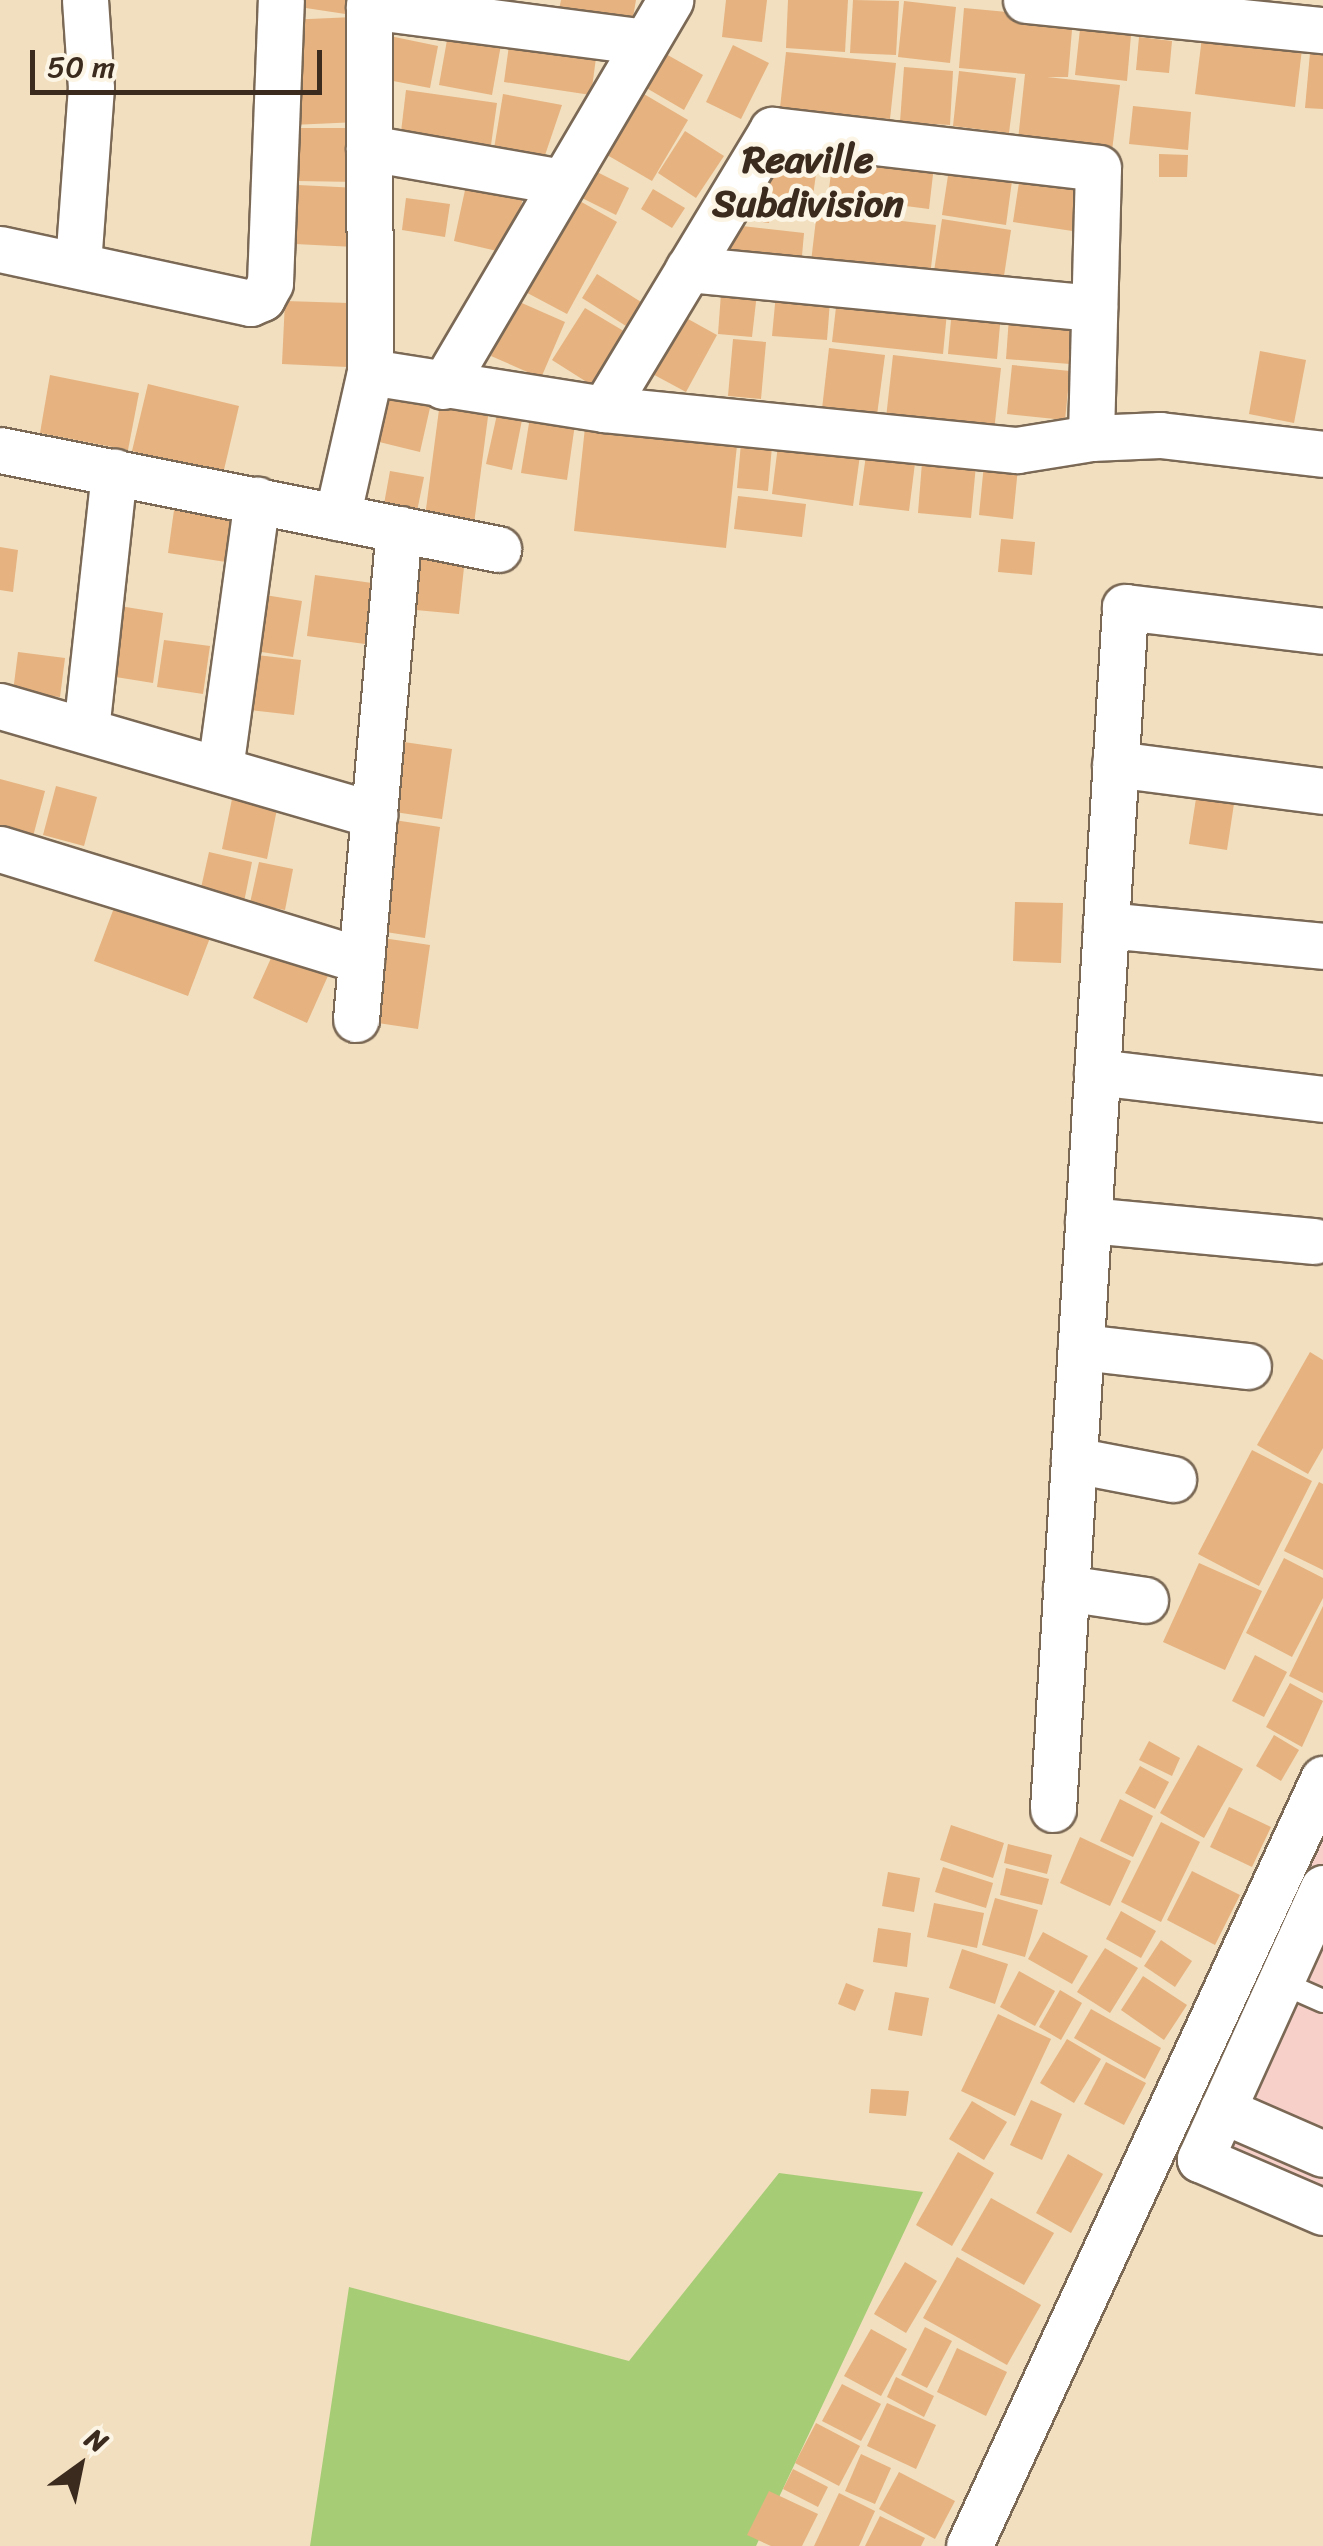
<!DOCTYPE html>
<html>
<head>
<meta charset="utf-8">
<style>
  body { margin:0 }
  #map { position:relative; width:1323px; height:2546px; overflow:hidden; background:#f1dfbf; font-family:Sriracha,sans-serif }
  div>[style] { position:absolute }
  .built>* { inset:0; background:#f7d0ca }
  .green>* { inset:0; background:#a6cc76 }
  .building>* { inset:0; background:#e6b27f }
  .roads { filter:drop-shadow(2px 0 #7b6956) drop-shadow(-2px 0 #7b6956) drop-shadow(0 2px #7b6956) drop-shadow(0 -2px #7b6956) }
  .lane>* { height:22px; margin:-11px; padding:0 11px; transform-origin:11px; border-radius:11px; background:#fff }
  .street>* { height:45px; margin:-22.5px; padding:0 22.5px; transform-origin:22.5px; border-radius:22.5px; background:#fff }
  span { translate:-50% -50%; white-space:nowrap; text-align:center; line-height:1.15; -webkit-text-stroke:9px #fcf5e5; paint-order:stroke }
  .neighbourhood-label { font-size:38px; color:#3b2a1e; font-weight:700 }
  .north { position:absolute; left:30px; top:2416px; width:100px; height:100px; -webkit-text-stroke:8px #fcf5e5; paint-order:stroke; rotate:33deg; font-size:28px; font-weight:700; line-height:40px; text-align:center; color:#3b2a1e }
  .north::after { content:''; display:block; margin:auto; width:35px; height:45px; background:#3b2a1e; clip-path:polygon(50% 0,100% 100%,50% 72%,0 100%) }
  .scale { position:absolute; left:30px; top:50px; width:292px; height:45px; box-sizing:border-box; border:5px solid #3b2a1e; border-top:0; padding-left:12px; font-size:30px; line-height:35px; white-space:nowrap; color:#3b2a1e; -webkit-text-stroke:8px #fcf5e5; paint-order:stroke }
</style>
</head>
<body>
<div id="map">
  <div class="built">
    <div style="clip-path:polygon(1323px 1773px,1323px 2223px,1142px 2148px)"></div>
  </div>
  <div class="green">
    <div style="clip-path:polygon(779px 2173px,923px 2192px,756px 2546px,310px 2546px,349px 2287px,629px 2361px)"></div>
  </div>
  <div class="building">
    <div style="clip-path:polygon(287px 0,354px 0,352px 15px,286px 5px)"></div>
    <div style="clip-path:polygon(561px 0,636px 0,632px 23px,559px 10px)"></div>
    <div style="clip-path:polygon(726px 0,767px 0,762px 42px,722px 37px)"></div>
    <div style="clip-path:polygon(788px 0,848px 0,845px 52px,786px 48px)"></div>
    <div style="clip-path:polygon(853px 0,899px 1px,896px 55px,850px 53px)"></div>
    <div style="clip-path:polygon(904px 1px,956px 7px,950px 63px,898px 57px)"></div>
    <div style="clip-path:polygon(964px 8px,1073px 18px,1068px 77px,1047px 77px,1120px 85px,1112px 151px,1018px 140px,1025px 74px,959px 68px)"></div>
    <div style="clip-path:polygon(354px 17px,358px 122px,292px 125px,287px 20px)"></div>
    <div style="clip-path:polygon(449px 29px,502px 39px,492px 95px,439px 85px)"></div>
    <div style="clip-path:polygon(1080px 29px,1131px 35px,1127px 81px,1075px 75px)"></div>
    <div style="clip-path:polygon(1203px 29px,1303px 41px,1295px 107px,1195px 94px)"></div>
    <div style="clip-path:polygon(511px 31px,598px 43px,591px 95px,504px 82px)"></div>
    <div style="clip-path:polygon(380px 34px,438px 46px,430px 88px,372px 77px)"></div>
    <div style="clip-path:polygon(1139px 37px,1172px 41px,1169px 73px,1136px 70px)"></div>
    <div style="clip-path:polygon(1311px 42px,1323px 43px,1323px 109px,1305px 108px)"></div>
    <div style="clip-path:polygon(650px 45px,703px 75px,684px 110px,631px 79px)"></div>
    <div style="clip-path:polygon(733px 45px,769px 63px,741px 119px,706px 102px)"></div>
    <div style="clip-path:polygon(786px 52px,896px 63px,890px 119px,780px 108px)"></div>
    <div style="clip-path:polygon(904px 67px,953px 71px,950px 125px,900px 122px)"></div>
    <div style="clip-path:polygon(959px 71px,1016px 78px,1009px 133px,953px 126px)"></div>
    <div style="clip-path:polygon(632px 87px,688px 120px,652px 181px,595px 148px)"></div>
    <div style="clip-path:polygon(406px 90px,497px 103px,491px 145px,401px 132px)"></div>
    <div style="clip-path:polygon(503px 94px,562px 105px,543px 161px,493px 155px)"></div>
    <div style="clip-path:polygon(1133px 106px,1191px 112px,1188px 150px,1129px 144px)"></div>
    <div style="clip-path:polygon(298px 128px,358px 128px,358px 182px,298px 181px)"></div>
    <div style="clip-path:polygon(685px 131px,724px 156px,696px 198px,658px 173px)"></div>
    <div style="clip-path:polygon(835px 144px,935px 157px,929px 209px,828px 196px)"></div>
    <div style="clip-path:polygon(773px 145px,819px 152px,812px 203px,765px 196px)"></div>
    <div style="clip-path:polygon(1159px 154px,1188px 155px,1187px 177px,1159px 177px)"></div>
    <div style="clip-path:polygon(951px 156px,1014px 166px,1006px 225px,942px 215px)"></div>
    <div style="clip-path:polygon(470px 167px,527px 180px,510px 254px,454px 241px)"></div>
    <div style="clip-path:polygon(589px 168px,629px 188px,616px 215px,576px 195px)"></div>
    <div style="clip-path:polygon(1021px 169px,1087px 178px,1079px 232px,1013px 222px)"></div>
    <div style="clip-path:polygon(298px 185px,358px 188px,355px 247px,295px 244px)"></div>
    <div style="clip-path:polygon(653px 189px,685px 208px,672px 228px,641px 209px)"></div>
    <div style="clip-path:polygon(569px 195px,617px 222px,567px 314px,518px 288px)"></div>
    <div style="clip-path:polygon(744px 196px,772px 200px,769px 223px,742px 219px)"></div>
    <div style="clip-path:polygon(406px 198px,450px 204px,445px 237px,402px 230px)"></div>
    <div style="clip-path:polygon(817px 211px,936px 225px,930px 276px,811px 262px)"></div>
    <div style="clip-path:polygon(942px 219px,1011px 230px,1002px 289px,933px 278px)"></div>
    <div style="clip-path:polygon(724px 224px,804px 233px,801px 267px,720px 258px)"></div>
    <div style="clip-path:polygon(597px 274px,641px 302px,626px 326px,582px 298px)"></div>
    <div style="clip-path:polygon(722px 280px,758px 284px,752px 337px,718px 334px)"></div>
    <div style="clip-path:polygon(777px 283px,831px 288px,827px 340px,772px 336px)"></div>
    <div style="clip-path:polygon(838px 290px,948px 302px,943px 354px,832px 342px)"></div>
    <div style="clip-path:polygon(953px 297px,1002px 302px,997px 359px,948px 354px)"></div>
    <div style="clip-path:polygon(515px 300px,565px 322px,541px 378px,491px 356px)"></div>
    <div style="clip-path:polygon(285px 301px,349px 303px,347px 367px,282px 364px)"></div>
    <div style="clip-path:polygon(1010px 303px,1074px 307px,1070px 364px,1006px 359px)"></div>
    <div style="clip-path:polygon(585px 308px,627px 333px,593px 386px,552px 360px)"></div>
    <div style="clip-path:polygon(679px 314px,717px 335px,686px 392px,647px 371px)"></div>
    <div style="clip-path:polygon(733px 339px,766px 342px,761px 399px,728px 396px)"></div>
    <div style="clip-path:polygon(829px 348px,885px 355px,877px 415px,822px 409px)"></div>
    <div style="clip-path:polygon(1260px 351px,1306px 360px,1294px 423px,1249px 414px)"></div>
    <div style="clip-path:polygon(893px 355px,1001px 368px,994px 431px,886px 418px)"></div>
    <div style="clip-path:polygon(1012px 365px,1070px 371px,1065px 420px,1007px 414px)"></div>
    <div style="clip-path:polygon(50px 375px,139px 393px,128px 450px,40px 433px)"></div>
    <div style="clip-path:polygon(148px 384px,239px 406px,223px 474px,132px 451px)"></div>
    <div style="clip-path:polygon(375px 385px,432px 399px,420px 452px,363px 438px)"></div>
    <div style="clip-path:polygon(440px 402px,489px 409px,472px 539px,423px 532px)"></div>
    <div style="clip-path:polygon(498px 410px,523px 415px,512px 470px,486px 464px)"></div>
    <div style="clip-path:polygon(530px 417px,575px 424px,567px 480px,521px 473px)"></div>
    <div style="clip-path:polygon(586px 418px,738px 436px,726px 548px,574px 531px)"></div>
    <div style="clip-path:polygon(742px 432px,773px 435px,768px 491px,737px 488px)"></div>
    <div style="clip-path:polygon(779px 437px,861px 448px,853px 506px,772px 494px)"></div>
    <div style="clip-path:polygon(868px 441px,917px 447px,909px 511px,859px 505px)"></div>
    <div style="clip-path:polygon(923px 450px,977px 454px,971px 518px,918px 513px)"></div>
    <div style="clip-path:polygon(985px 454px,1019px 457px,1013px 519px,979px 515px)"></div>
    <div style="clip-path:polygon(390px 471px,424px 477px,415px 521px,382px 515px)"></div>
    <div style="clip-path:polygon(177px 489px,235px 497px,226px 562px,168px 553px)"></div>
    <div style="clip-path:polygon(738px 496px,806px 504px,802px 537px,734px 529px)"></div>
    <div style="clip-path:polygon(1001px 539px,1035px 542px,1032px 575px,998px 572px)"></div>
    <div style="clip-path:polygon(0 547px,18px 550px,13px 592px,0 590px)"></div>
    <div style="clip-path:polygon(410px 553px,465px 558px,459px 614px,405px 609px)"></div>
    <div style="clip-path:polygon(315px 575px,372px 583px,365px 644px,307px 636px)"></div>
    <div style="clip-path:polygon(253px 593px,302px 601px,293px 657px,244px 649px)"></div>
    <div style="clip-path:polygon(107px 604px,163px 613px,153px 683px,97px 674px)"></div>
    <div style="clip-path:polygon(164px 640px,210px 646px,203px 694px,157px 687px)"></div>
    <div style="clip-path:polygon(18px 652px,65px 658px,60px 697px,13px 692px)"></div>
    <div style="clip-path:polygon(248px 654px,301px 660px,294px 715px,242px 709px)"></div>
    <div style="clip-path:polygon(390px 740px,452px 749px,442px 819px,381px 810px)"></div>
    <div style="clip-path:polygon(0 779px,45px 791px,31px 844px,0 835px)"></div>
    <div style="clip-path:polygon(236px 779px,281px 789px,267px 859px,222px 849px)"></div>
    <div style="clip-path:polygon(56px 786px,97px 797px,84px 846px,43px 835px)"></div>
    <div style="clip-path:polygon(1197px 792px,1235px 797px,1227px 850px,1189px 844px)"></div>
    <div style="clip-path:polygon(381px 818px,440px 827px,425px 938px,366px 929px)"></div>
    <div style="clip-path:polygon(209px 852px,252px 862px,243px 907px,199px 897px)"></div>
    <div style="clip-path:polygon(259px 862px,293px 869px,285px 910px,250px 903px)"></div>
    <div style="clip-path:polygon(120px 892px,214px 927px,188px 996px,94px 961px)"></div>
    <div style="clip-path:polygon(1015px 902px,1063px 903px,1061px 963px,1013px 961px)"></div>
    <div style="clip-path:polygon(369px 936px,430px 945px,418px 1029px,358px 1020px)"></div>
    <div style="clip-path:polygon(277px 945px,331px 969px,307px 1023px,253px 998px)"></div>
    <div style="clip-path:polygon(1310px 1352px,1323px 1360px,1323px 1448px,1308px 1474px,1257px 1445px)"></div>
    <div style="clip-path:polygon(1252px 1450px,1312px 1481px,1259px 1586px,1198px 1554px)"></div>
    <div style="clip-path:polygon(1319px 1482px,1323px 1484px,1323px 1570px,1284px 1551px)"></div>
    <div style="clip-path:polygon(1284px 1558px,1323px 1578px,1323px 1598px,1292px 1657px,1246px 1633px)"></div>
    <div style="clip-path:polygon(1199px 1563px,1262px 1591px,1225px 1670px,1163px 1642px)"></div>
    <div style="clip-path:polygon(1323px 1606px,1323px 1693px,1289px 1676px)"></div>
    <div style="clip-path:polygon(1255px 1655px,1287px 1672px,1264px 1717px,1232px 1701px)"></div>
    <div style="clip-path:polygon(1290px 1683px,1323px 1701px,1302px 1747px,1266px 1727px)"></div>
    <div style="clip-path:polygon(1274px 1735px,1299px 1750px,1281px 1781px,1256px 1766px)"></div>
    <div style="clip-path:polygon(1149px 1741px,1180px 1758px,1172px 1776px,1139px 1760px)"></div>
    <div style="clip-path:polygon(1198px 1745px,1243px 1769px,1204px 1838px,1160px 1813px)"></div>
    <div style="clip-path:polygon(1140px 1766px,1169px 1782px,1155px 1809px,1125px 1793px)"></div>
    <div style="clip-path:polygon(1120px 1799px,1153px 1816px,1133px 1857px,1100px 1841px)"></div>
    <div style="clip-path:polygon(1229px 1807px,1271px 1827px,1252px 1867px,1210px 1847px)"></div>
    <div style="clip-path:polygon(1161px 1822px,1200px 1842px,1161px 1922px,1121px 1902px)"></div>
    <div style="clip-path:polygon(951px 1825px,1004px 1843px,993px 1878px,940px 1860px)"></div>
    <div style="clip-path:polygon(1080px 1837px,1131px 1861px,1110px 1906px,1060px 1883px)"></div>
    <div style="clip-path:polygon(1008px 1844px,1052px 1855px,1047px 1874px,1004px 1863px)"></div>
    <div style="clip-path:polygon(943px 1867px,993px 1883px,986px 1908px,935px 1892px)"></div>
    <div style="clip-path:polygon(1006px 1868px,1049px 1879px,1042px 1905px,1000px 1895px)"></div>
    <div style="clip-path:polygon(1192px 1871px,1240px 1895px,1215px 1945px,1167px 1920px)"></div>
    <div style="clip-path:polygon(888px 1872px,920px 1878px,914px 1912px,882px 1906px)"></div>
    <div style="clip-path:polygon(995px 1898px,1038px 1910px,1025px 1957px,982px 1945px)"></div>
    <div style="clip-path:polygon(934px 1903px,984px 1913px,977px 1948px,927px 1937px)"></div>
    <div style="clip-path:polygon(1121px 1911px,1156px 1931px,1141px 1958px,1106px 1939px)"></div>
    <div style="clip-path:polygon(878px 1928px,911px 1933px,907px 1967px,873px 1962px)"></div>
    <div style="clip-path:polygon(1043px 1932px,1088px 1956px,1072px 1984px,1028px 1959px)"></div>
    <div style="clip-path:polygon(1161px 1940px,1192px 1961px,1175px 1987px,1144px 1966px)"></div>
    <div style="clip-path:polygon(1105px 1948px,1138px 1968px,1110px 2013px,1077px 1992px)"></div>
    <div style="clip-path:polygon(962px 1949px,1008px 1964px,995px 2004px,949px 1988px)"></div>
    <div style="clip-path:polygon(1019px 1971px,1055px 1991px,1035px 2026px,1000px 2007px)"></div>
    <div style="clip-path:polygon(1143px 1976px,1187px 2005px,1164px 2040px,1121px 2010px)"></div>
    <div style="clip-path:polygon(846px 1983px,864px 1990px,855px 2011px,838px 2004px)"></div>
    <div style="clip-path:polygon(1060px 1990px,1082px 2003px,1061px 2040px,1039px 2027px)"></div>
    <div style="clip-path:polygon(895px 1992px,929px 1998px,922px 2036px,888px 2030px)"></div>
    <div style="clip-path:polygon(1091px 2009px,1161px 2048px,1145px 2079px,1074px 2038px)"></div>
    <div style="clip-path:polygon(998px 2014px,1051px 2039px,1015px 2116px,961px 2091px)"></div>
    <div style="clip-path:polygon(1067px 2039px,1101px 2059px,1074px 2103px,1040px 2083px)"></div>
    <div style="clip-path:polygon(1106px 2062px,1146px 2083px,1124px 2125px,1084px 2104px)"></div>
    <div style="clip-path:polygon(871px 2089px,909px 2091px,906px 2116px,869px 2113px)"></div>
    <div style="clip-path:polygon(1031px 2100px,1062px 2114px,1042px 2160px,1010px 2145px)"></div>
    <div style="clip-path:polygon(972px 2101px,1007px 2122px,984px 2160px,949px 2139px)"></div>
    <div style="clip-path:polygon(958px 2152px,994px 2173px,952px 2246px,916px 2225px)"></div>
    <div style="clip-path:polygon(1068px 2154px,1103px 2174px,1071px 2233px,1036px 2213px)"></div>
    <div style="clip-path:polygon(991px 2198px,1054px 2233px,1024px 2285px,961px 2250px)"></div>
    <div style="clip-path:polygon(957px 2257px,1041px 2305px,1007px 2365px,923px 2318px)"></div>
    <div style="clip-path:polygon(905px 2262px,937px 2281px,906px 2333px,874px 2314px)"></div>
    <div style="clip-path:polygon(925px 2327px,952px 2341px,927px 2388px,901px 2375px)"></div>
    <div style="clip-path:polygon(871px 2329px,907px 2349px,881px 2396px,844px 2376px)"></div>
    <div style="clip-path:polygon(957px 2348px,1007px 2372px,986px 2416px,937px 2392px)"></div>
    <div style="clip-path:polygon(896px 2377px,934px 2396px,924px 2417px,887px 2397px)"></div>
    <div style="clip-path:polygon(842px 2384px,881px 2404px,861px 2441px,822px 2421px)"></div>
    <div style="clip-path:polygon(887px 2403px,936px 2425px,916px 2469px,867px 2446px)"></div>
    <div style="clip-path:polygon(816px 2423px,860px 2446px,839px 2486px,795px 2463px)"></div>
    <div style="clip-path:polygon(861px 2454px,891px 2468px,875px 2504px,845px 2491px)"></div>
    <div style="clip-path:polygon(793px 2469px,828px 2487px,818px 2507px,783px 2489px)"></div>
    <div style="clip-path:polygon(899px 2472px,955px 2501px,935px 2539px,879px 2509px)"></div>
    <div style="clip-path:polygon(769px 2491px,818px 2514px,802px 2546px,771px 2546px,747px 2535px)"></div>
    <div style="clip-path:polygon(839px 2493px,875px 2511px,859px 2546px,814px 2546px)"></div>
    <div style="clip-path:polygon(880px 2516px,925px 2538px,921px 2546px,865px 2546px)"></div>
  </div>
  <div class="roads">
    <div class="lane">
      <div style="left:1280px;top:1982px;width:47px;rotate:23.8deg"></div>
    </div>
    <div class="street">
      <div style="left:1026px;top:0;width:299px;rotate:5.8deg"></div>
      <div style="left:369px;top:148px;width:196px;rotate:10deg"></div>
      <div style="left:0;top:249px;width:256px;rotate:12.2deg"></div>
      <div style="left:250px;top:303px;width:13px;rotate:-23deg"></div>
      <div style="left:262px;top:298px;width:17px;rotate:-62deg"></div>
      <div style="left:270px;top:283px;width:283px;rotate:-87.8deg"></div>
      <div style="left:78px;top:264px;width:176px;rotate:-85.8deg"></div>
      <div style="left:91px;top:88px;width:88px;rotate:-93.9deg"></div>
      <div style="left:688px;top:269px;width:408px;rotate:5.5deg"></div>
      <div style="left:370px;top:372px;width:237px;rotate:9deg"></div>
      <div style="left:604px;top:409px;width:415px;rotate:5.7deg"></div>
      <div style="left:1017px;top:450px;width:75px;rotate:-9.2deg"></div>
      <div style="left:1091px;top:438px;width:69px;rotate:-2.5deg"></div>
      <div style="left:1160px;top:435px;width:164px;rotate:6.6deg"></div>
      <div style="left:443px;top:386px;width:448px;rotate:-59.5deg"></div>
      <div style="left:604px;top:409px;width:326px;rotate:-58.9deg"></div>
      <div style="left:772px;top:130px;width:328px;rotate:6.6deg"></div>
      <div style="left:1098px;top:168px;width:270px;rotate:91.5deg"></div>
      <div style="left:0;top:450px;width:508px;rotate:11.24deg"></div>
      <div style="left:337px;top:517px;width:149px;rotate:-77.2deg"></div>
      <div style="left:370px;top:372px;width:366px;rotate:-90.2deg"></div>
      <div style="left:369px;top:6px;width:278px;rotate:7.4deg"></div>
      <div style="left:0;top:706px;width:390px;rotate:16.2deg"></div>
      <div style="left:86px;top:730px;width:260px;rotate:-83.8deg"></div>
      <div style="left:1115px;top:764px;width:210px;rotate:7.4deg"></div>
      <div style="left:220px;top:769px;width:272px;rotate:-82.2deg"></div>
      <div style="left:0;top:849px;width:378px;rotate:17.1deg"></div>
      <div style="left:1106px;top:925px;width:218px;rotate:5.5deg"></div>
      <div style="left:356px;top:1019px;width:492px;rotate:-85deg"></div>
      <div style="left:1097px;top:1072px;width:228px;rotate:6.8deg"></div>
      <div style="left:1088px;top:1220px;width:227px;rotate:5.3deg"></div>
      <div style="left:1081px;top:1347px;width:168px;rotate:6.5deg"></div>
      <div style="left:1074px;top:1460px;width:101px;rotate:10.9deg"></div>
      <div style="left:1066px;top:1588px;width:80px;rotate:8.6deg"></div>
      <div style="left:1053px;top:1809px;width:1204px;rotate:-86.57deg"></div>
      <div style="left:1125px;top:607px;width:199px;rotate:6.9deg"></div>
      <div style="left:1323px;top:1888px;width:298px;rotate:114.4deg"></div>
      <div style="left:1200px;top:2159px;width:134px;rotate:23.3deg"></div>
      <div style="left:1222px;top:2110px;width:110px;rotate:23.5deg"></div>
      <div style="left:969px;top:2546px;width:845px;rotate:-65.22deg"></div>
    </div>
  </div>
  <div class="neighbourhood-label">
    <span style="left:808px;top:182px">Reaville<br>Subdivision</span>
  </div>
  <div class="north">N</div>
  <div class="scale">50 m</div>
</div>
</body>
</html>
